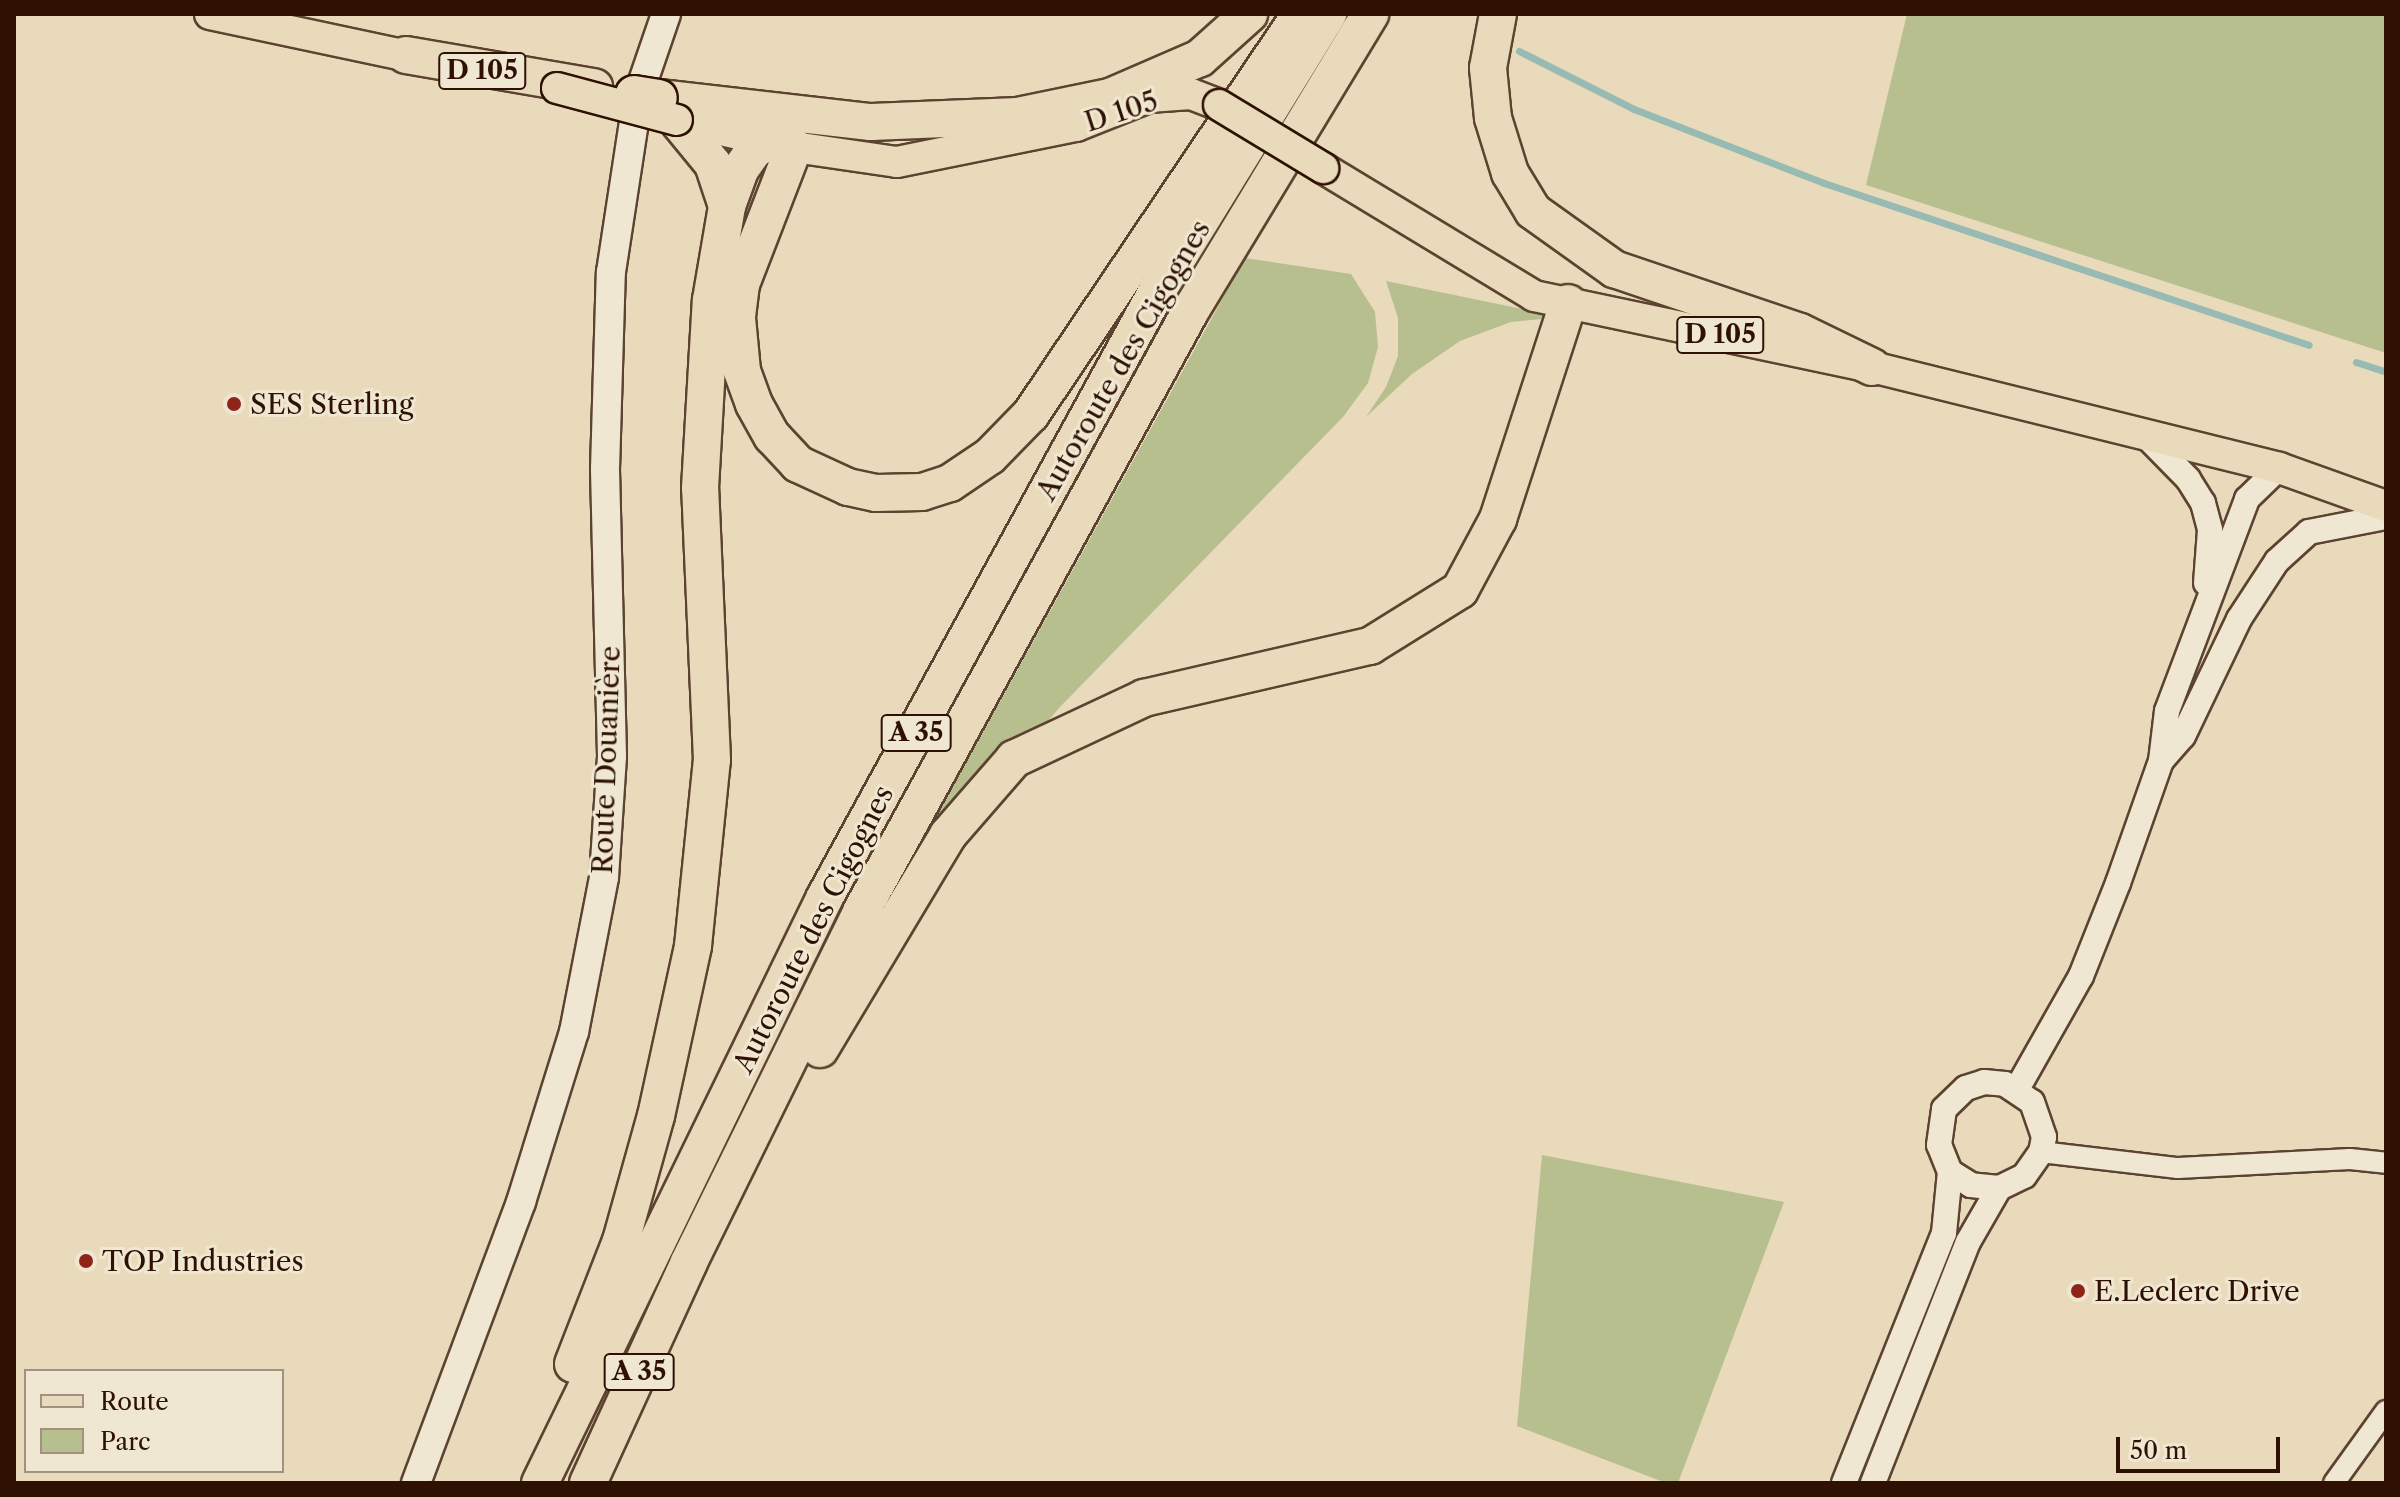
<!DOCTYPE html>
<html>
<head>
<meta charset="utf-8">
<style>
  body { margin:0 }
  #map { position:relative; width:2400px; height:1497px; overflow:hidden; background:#e8daba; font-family:"Libre Caslon Text",serif }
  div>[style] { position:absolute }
  .green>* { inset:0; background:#b8bf8f }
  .stream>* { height:7px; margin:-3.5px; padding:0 3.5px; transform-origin:3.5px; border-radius:3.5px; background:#97bab3 }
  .roads { filter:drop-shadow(2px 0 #5c4331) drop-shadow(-2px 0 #5c4331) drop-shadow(0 2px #5c4331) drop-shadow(0 -2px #5c4331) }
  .minor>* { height:20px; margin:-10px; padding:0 10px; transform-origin:10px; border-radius:10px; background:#f0e7d2 }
  .tertiary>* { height:24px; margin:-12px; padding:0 12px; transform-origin:12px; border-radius:12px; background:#f0e7d2 }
  .secondary>* { height:28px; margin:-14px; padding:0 14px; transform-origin:14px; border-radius:14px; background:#f0e7d2 }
  .primary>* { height:30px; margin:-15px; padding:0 15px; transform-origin:15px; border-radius:15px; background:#e8daba }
  .motorway>* { height:36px; margin:-18px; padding:0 18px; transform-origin:18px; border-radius:18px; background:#e8daba }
  .bridges { filter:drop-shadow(2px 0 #2e1103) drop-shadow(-2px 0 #2e1103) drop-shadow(0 2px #2e1103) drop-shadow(0 -2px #2e1103) }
  .primary-bridge>* { height:30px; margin:-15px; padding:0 15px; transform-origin:15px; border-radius:15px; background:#e8daba }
  .motorway-bridge>* { height:36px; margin:-18px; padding:0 18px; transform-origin:18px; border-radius:18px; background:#e8daba }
  .dots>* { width:22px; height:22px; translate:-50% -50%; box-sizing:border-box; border:4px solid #f0e7d2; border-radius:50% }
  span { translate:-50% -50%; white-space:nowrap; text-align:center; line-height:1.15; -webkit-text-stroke:6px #f0e7d2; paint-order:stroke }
  .shield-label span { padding:2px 6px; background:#f0e7d2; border:2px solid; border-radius:6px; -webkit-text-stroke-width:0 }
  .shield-label { font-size:26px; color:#2e1103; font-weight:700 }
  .street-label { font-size:28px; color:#2e1103 }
  .poi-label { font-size:28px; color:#2e1103 }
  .left { translate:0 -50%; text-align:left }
  .frame { position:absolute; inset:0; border:16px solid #2e1103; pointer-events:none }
  .legend { position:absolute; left:24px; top:1369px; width:260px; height:104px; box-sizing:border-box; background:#f0e7d2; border:2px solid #a2917f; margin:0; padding:10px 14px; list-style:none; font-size:24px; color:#2e1103 }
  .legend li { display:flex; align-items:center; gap:16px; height:40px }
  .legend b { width:40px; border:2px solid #a2917f }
  .scale { position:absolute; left:2116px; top:1437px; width:164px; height:36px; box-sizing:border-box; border:4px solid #2e1103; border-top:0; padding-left:10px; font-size:24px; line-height:28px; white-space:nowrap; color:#2e1103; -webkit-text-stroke:6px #f0e7d2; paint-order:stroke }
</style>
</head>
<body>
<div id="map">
  <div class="green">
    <div style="clip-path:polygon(1907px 14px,2386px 14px,2386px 353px,1866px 185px)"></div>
    <div style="clip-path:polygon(1245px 258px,1351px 274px,1375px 312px,1378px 347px,1368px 383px,1343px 417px,1059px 708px,879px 921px)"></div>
    <div style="clip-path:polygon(1386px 281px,1561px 317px,1511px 322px,1460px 341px,1412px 374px,1366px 417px,1386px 387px,1398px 356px,1398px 318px)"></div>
    <div style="clip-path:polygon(1542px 1155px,1784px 1202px,1678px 1483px,1666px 1483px,1517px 1426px)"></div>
  </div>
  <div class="stream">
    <div style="left:1519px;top:51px;width:129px;rotate:26.8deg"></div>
    <div style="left:1634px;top:109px;width:204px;rotate:21.3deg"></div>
    <div style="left:1824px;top:183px;width:511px;rotate:18.47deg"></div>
    <div style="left:2356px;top:362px;width:32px;rotate:18deg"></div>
  </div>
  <div class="roads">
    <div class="minor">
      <div style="left:2041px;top:1152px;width:138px;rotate:6.7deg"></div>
      <div style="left:2178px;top:1168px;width:172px;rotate:-3deg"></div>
      <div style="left:2350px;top:1159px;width:36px;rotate:6deg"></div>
      <div style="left:2334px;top:1483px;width:89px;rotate:-54.2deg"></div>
    </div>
    <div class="tertiary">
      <div style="left:2144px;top:434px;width:63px;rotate:45.6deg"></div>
      <div style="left:2188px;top:479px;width:28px;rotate:58deg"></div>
      <div style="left:2203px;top:503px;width:28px;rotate:75deg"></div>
      <div style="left:2210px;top:530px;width:53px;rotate:94.3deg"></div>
      <div style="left:2161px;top:761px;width:33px;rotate:-49deg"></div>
      <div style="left:2183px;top:736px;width:130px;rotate:-64.4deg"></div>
      <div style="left:2239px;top:619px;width:69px;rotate:-56.8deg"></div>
      <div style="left:2277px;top:561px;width:43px;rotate:-42.2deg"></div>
      <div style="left:2309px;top:532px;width:78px;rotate:-11deg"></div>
      <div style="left:2017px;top:1089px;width:130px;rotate:-60.5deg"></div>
      <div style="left:2081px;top:976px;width:100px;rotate:-68.3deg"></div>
      <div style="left:2118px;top:883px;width:129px;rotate:-70.6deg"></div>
      <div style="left:2161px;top:761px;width:50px;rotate:-83.2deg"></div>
      <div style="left:2167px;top:711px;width:227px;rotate:-69.3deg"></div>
      <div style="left:2247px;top:499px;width:45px;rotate:-44.1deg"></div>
      <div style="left:1844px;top:1483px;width:269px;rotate:-68.2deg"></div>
      <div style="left:1944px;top:1233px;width:61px;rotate:-84.4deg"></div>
      <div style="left:1950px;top:1172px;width:29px;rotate:-112deg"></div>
      <div style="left:1939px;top:1145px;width:36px;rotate:-82deg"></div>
      <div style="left:1944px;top:1109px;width:30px;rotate:-44deg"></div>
      <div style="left:1966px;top:1088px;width:19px;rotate:-18deg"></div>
      <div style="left:1984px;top:1082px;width:21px;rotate:5deg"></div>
      <div style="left:2005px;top:1084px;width:32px;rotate:34deg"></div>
      <div style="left:2032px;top:1102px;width:37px;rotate:71deg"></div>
      <div style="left:2044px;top:1137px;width:15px;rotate:101deg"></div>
      <div style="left:2041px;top:1152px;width:29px;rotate:125deg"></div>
      <div style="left:2024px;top:1176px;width:28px;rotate:154deg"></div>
      <div style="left:1999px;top:1188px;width:28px;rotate:-174deg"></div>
      <div style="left:1971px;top:1185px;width:25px;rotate:-148deg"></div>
      <div style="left:1873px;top:1483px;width:259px;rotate:-68.5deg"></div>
      <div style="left:1968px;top:1242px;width:62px;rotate:-60.1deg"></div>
    </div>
    <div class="secondary">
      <div style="left:416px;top:1483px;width:300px;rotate:-69.5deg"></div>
      <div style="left:521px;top:1202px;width:178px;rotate:-72.7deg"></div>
      <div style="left:574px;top:1032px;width:158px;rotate:-79deg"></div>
      <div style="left:604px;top:877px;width:121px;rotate:-86.2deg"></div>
      <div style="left:612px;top:756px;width:287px;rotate:-91.4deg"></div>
      <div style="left:605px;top:469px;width:197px;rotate:-88.3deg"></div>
      <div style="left:611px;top:272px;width:178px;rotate:-81.3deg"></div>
      <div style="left:638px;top:96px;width:87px;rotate:-71.1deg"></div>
    </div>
    <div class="primary">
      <div style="left:210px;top:14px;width:222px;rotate:12deg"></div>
      <div style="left:677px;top:120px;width:120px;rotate:13deg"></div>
      <div style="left:794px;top:147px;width:104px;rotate:8.3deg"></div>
      <div style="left:897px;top:162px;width:183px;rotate:-11.4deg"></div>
      <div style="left:1076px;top:126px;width:79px;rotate:-21.7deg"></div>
      <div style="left:1149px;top:97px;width:42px;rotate:-4.1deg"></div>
      <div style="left:1191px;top:94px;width:30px;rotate:21deg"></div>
      <div style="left:1323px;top:168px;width:247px;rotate:31.2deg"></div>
      <div style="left:1534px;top:296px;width:345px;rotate:11.9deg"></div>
      <div style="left:1872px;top:367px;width:419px;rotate:13.9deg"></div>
      <div style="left:2279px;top:468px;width:114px;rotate:19.6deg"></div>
    </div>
    <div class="motorway">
      <div style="left:1498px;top:14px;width:55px;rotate:100.5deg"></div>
      <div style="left:1488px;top:68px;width:50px;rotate:84.3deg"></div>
      <div style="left:1493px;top:118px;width:58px;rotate:72.8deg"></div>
      <div style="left:1510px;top:173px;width:44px;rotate:58.8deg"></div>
      <div style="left:1533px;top:211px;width:100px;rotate:35.6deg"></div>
      <div style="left:1614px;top:269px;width:196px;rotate:18.7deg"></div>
      <div style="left:1800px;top:332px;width:80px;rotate:25.9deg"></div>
      <div style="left:406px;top:55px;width:191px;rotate:9.7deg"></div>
      <div style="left:659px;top:98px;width:213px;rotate:6.5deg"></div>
      <div style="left:871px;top:122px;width:147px;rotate:-2.3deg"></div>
      <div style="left:1018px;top:116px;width:94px;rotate:-11.7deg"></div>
      <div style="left:1110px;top:97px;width:98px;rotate:-23.4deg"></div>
      <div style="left:1200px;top:58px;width:66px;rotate:-41.9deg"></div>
      <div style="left:677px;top:120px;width:57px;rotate:50.7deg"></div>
      <div style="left:713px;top:164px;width:44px;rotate:71.6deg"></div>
      <div style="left:794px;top:147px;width:147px;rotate:111.1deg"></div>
      <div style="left:741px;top:284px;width:34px;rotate:97deg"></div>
      <div style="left:737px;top:318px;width:53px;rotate:84.6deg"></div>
      <div style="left:742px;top:371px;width:35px;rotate:70deg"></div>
      <div style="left:754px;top:404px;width:37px;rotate:61deg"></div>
      <div style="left:772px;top:436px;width:38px;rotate:47deg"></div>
      <div style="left:798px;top:464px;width:55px;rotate:24.7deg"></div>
      <div style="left:848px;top:487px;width:29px;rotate:12deg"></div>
      <div style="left:876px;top:493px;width:46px;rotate:-1.2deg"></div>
      <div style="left:922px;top:492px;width:29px;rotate:-18deg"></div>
      <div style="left:950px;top:483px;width:48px;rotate:-34deg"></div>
      <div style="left:990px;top:456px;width:59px;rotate:-45.7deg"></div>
      <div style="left:1031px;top:414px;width:483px;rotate:-56deg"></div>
      <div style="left:820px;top:1049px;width:249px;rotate:-59.1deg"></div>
      <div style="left:948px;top:835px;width:101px;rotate:-49deg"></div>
      <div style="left:1014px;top:759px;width:144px;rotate:-25.1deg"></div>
      <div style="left:1144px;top:698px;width:232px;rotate:-13deg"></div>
      <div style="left:1370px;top:646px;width:106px;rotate:-31.9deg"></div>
      <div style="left:1460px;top:590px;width:81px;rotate:-61.8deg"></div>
      <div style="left:1498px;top:519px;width:227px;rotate:-72deg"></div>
      <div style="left:573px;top:1364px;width:132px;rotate:-68.7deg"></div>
      <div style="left:621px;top:1241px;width:130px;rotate:-74.4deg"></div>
      <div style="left:656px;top:1116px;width:174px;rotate:-77.7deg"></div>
      <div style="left:693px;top:946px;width:187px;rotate:-84.2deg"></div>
      <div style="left:712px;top:760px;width:272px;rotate:-92.5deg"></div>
      <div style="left:700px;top:488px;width:188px;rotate:-86.7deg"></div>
      <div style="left:711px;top:300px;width:95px;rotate:-80.3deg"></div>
      <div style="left:727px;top:206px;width:38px;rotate:-70deg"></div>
      <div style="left:740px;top:170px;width:24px;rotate:-55deg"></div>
      <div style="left:754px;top:150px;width:20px;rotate:-30deg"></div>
      <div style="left:540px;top:1483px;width:652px;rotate:-64.06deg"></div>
      <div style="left:825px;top:897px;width:689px;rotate:-61.28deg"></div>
      <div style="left:1156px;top:293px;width:328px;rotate:-58.3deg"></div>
      <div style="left:588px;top:1483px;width:243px;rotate:-65.4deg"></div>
      <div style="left:689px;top:1262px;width:392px;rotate:-63.8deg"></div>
      <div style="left:862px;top:910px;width:684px;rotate:-61.26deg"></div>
      <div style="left:1191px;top:310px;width:346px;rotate:-58.8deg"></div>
    </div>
  </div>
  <div class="bridges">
    <div class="primary-bridge">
      <div style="left:557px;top:88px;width:124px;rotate:14.9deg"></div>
      <div style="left:1219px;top:105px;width:122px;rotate:31.2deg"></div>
    </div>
    <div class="motorway-bridge">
      <div style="left:634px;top:94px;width:25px;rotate:9deg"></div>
    </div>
  </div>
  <div class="dots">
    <div style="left:234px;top:404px;background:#8f2418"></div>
    <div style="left:86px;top:1261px;background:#8f2418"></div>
    <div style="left:2078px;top:1291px;background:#8f2418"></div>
  </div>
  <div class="shield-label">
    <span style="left:482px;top:71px">D 105</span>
    <span style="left:1720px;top:335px">D 105</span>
    <span style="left:916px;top:733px">A 35</span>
    <span style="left:639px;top:1372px">A 35</span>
  </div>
  <div class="street-label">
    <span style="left:1121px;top:111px;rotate:-18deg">D 105</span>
    <span style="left:1123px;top:360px;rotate:-60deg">Autoroute des Cigognes</span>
    <span style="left:606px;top:760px;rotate:-88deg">Route Douanière</span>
    <span style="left:813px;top:929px;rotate:-63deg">Autoroute des Cigognes</span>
  </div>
  <div class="poi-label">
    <span class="left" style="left:250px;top:404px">SES Sterling</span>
    <span class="left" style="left:102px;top:1261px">TOP Industries</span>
    <span class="left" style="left:2094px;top:1291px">E.Leclerc Drive</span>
  </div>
  <div class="frame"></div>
  <ul class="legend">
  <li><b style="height:10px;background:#e8daba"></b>Route</li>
  <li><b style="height:22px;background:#b8bf8f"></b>Parc</li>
  </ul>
  <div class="scale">50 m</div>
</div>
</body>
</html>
